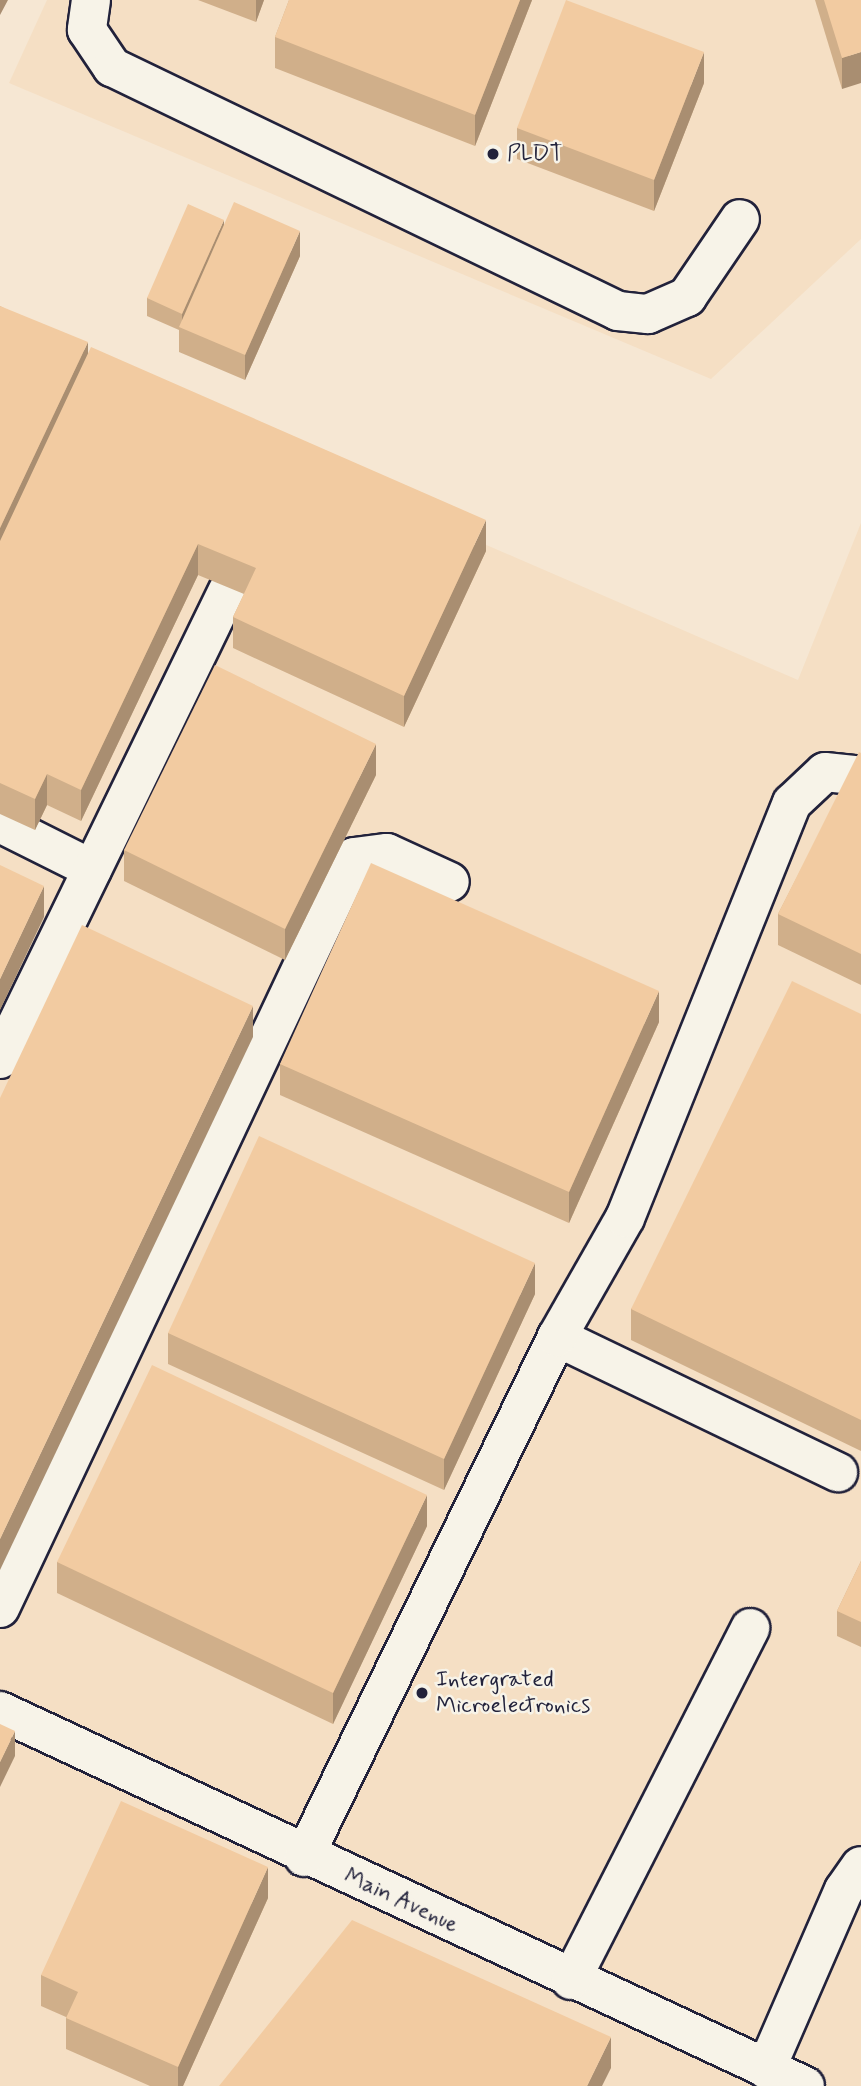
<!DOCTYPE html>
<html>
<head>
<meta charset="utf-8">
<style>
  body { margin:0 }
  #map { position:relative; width:861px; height:2086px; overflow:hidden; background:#f6e7d3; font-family:Mynerve,sans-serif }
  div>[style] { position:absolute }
  .built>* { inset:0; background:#f5dfc4 }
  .roads { filter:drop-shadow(2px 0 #22223b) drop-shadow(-2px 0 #22223b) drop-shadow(0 2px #22223b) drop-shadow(0 -2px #22223b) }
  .minor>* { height:38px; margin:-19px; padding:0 19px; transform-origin:19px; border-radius:19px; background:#f7f3e8 }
  .wall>* { inset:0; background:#d0af8a }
  .shaded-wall>* { inset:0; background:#a98e71 }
  .building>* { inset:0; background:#f2cba1 }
  .dots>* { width:19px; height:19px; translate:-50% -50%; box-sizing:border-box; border:4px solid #f7f3e8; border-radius:50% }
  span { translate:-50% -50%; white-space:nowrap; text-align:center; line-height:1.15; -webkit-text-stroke:5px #f7f3e8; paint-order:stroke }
  .poi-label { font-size:23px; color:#22223b }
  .left { translate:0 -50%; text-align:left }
  .street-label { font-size:23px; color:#22223b }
</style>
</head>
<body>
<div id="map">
  <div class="built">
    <div style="clip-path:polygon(47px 0,861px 0,861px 239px,711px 379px,9px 83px)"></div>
    <div style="clip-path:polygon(0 334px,798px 680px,861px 523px,861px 2086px,0 2086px)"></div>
  </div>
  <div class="roads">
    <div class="minor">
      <div style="left:91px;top:0;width:30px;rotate:98deg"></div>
      <div style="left:87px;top:30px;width:45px;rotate:56deg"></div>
      <div style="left:112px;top:67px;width:562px;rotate:25.74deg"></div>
      <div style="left:618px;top:311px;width:30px;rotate:6deg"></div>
      <div style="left:648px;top:314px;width:43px;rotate:-23.6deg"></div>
      <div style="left:687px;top:297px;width:94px;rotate:-55.8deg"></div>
      <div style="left:0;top:823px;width:103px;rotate:26.6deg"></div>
      <div style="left:0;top:1059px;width:521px;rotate:-64.07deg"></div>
      <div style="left:557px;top:1337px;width:312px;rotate:25.7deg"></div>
      <div style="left:0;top:1608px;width:830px;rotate:-64.76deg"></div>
      <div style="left:354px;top:857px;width:33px;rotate:-7deg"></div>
      <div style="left:387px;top:853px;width:69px;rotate:24.7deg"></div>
      <div style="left:0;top:1711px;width:888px;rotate:24.98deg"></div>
      <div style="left:304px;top:1857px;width:578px;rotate:-64.06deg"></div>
      <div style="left:557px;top:1337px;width:137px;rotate:-60.3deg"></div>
      <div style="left:625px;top:1218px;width:447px;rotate:-68.1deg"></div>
      <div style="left:792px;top:803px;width:45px;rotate:-43.2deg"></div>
      <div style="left:825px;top:772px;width:36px;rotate:6deg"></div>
      <div style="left:571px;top:1980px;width:395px;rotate:-63deg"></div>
      <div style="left:766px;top:2069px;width:195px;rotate:-66.5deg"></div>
      <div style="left:844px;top:1890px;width:29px;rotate:-55deg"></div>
    </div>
  </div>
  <div class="wall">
    <div style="clip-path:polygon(198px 0,264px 0,256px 22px)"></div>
    <div style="clip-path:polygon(289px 0,532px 0,475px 146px,275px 68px,275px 37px)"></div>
    <div style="clip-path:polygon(815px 0,861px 0,842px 89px)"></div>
    <div style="clip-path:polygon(704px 83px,654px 211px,517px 159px,517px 128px)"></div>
    <div style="clip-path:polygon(224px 226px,300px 256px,245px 380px,179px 352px,179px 330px,147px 316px,147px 298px)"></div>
    <div style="clip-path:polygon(0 306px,88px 353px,486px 551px,404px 727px,233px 648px,233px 617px,244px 594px,198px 575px,81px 821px,47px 805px,35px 830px,0 814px)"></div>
    <div style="clip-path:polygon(861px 753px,861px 985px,778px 945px,778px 914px)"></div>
    <div style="clip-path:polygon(376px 775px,285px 960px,124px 881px,124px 850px)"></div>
    <div style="clip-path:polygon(861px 1014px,861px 1451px,631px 1340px,631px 1309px)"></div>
    <div style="clip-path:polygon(659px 1022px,569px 1223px,280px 1095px,280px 1064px)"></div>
    <div style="clip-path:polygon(535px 1294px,444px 1490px,168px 1364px,168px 1333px)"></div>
    <div style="clip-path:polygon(427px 1526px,333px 1724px,57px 1593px,57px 1562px)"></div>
    <div style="clip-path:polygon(861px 1561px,861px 1647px,837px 1636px,837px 1611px)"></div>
    <div style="clip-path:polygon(268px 1898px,183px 2086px,150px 2086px,66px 2049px,66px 2017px,41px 2006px,41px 1975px)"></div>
  </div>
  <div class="shaded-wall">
    <div style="clip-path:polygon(0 0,8px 0,0 15px)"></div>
    <div style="clip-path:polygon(256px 0,264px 0,256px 22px)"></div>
    <div style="clip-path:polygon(520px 0,532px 0,475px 146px,475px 115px)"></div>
    <div style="clip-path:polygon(704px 52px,704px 83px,654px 211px,654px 180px)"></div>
    <div style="clip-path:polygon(861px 52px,861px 83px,842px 89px,842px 58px)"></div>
    <div style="clip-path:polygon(224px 220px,224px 237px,182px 328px,182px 314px)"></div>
    <div style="clip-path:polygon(300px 231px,300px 256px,245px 380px,245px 355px)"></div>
    <div style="clip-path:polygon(88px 342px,88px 373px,0 559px,0 528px)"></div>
    <div style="clip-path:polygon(486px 520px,486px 551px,404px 727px,404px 696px)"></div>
    <div style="clip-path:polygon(198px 544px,198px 575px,81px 821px,81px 790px)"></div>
    <div style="clip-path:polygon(376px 744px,376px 775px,285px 960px,285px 929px)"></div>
    <div style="clip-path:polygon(47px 774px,47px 805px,35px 830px,35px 799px)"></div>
    <div style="clip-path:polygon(44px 886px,44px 917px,0 1010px,0 979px)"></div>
    <div style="clip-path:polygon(659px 991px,659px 1022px,569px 1223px,569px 1192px)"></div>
    <div style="clip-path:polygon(253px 1006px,253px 1037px,0 1570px,0 1539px)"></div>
    <div style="clip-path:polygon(535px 1263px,535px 1294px,444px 1490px,444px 1459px)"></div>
    <div style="clip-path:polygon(427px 1495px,427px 1526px,333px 1724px,333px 1693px)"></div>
    <div style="clip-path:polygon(15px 1731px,15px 1756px,0 1787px,0 1762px)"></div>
    <div style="clip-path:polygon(268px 1867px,268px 1898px,183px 2086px,178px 2086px,178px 2067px)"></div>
    <div style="clip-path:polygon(611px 2037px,611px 2068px,602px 2086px,587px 2086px)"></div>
  </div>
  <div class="building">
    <div style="clip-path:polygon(289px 0,520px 0,475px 115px,275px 37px)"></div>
    <div style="clip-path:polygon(566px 0,704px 52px,654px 180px,517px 128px)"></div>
    <div style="clip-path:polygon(824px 0,861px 0,861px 52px,842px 58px)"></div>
    <div style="clip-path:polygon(234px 202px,300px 231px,245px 355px,179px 327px)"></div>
    <div style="clip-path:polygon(188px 204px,224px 220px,182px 314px,147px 298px)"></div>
    <div style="clip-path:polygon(0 306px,88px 342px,0 528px)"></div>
    <div style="clip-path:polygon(91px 347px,486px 520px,404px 696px,233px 617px,256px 568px,198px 544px,81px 790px,47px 774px,35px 799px,0 783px,0 541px)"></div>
    <div style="clip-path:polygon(215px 665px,376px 744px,285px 929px,124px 850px)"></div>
    <div style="clip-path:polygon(859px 752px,861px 753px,861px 954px,778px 914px)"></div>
    <div style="clip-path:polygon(371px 863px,659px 991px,569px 1192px,280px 1064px)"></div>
    <div style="clip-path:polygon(0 865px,44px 886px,0 979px)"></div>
    <div style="clip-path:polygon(82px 925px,253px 1006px,0 1539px,0 1098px)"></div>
    <div style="clip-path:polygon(792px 981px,861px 1014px,861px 1420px,631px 1309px)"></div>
    <div style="clip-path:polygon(259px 1136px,535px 1263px,444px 1459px,168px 1333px)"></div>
    <div style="clip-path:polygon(152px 1365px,427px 1495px,333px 1693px,57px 1562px)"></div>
    <div style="clip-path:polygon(861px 1561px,861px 1622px,837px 1611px)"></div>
    <div style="clip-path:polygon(0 1724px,15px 1731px,0 1762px)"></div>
    <div style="clip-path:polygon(121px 1801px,268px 1867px,178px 2067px,66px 2018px,78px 1992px,41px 1975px)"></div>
    <div style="clip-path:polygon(352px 1920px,611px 2037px,587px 2086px,219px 2086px)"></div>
  </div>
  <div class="dots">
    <div style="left:493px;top:154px;background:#22223b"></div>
    <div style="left:422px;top:1693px;background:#22223b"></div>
  </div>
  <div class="poi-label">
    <span class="left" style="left:507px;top:154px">PLDT</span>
    <span class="left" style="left:436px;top:1693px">Intergrated<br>Microelectronics</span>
  </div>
  <div class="street-label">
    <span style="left:401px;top:1901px;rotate:25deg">Main Avenue</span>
  </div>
</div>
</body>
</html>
